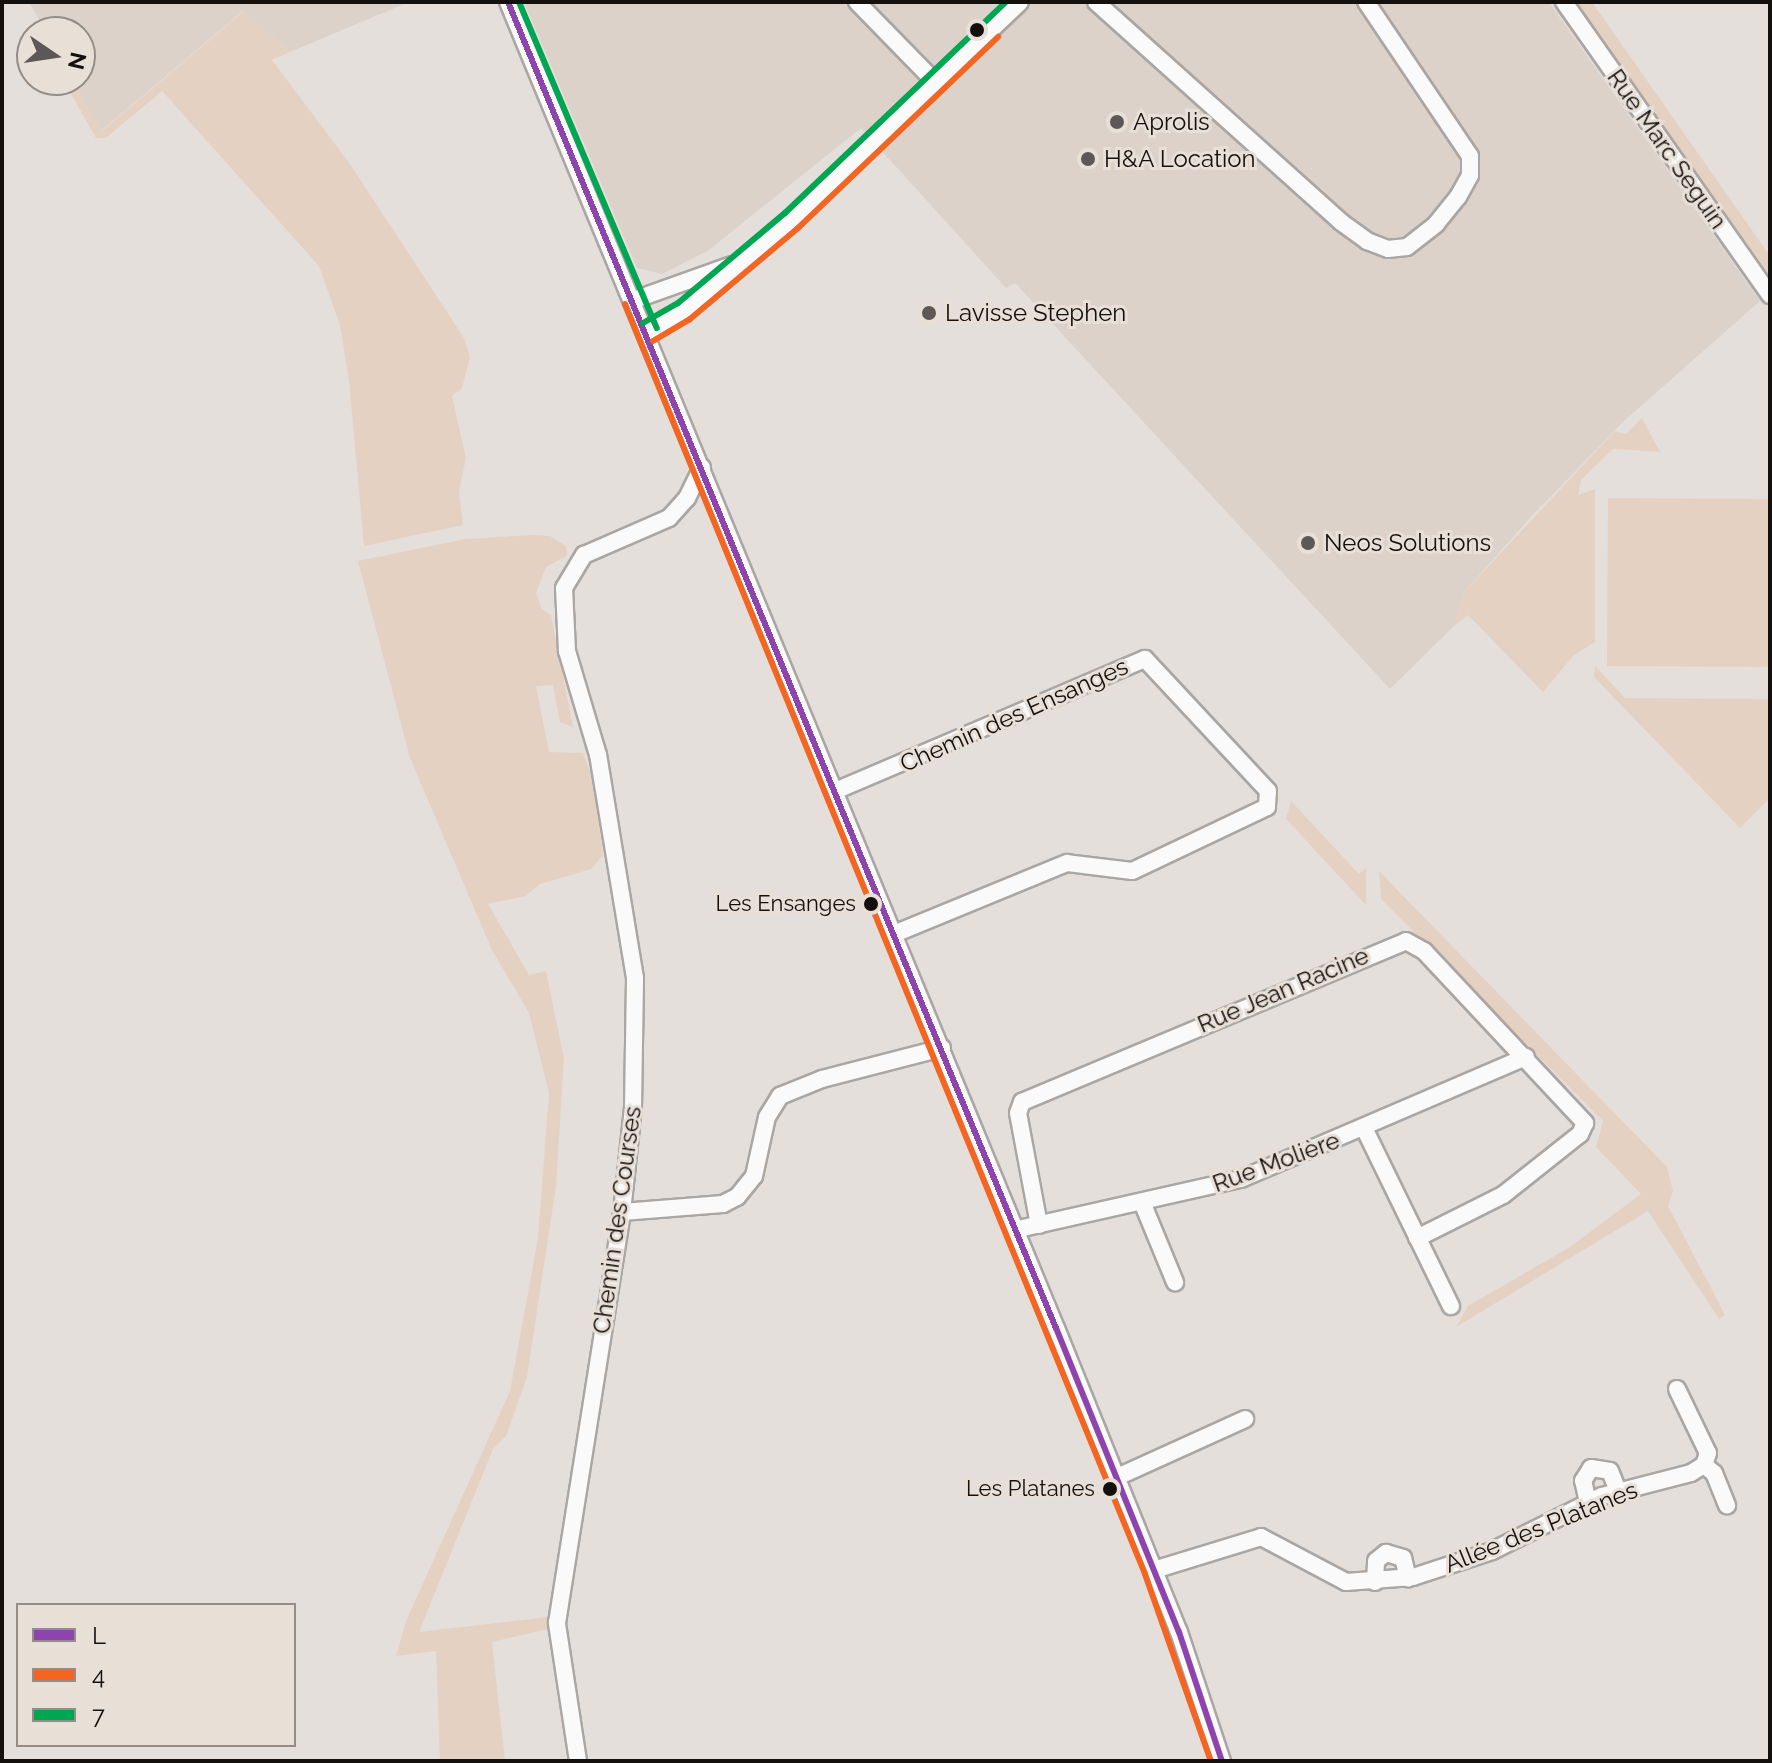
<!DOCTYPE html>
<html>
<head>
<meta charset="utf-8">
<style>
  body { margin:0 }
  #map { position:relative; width:1772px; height:1763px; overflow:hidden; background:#e4dfdb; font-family:Raleway,sans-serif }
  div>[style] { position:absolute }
  .built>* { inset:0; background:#ddd2c9 }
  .green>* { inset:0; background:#e5d1c2 }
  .roads { filter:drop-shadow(2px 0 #aaa6a3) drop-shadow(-2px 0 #aaa6a3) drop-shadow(0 2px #aaa6a3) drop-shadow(0 -2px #aaa6a3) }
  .minor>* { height:16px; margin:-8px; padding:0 8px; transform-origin:8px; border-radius:8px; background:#fbfafa }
  .bus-1>* { height:6px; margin:-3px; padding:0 3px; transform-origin:3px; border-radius:3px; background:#8e44ad }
  .bus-2>* { height:6px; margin:-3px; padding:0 3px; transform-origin:3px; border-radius:3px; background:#f26522 }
  .bus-3>* { height:6px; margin:-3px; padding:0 3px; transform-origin:3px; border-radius:3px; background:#00a651 }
  .dots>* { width:22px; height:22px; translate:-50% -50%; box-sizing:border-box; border:4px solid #e8dfd7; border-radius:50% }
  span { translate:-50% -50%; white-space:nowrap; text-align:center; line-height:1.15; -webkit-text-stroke:6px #e8dfd7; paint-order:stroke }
  .bus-label { font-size:22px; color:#14100e }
  .right { translate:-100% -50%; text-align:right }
  .poi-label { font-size:24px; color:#14100e }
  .left { translate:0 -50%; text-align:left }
  .street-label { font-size:24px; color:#14100e }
  .frame { position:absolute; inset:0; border:4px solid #14100e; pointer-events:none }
  .legend { position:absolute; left:16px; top:1603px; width:280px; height:144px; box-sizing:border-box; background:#e8dfd7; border:2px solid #938c87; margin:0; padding:10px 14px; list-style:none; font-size:24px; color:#14100e }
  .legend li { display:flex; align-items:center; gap:16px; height:40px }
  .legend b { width:40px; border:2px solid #938c87 }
  .north { position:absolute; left:16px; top:16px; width:80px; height:80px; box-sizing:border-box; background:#e8dfd7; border:2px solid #938c87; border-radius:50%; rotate:103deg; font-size:22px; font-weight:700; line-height:32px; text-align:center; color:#14100e }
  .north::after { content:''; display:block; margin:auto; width:28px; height:36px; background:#5d5856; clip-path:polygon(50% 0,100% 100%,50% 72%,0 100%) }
</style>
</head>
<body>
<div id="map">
  <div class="built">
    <div style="clip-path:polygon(29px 2px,409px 2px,290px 52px,243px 11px,101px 131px,73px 80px,80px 80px,80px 32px,46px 32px)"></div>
    <div style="clip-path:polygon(524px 2px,1549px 2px,1760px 301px,1624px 421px,1531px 517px,1465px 591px,1455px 625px,1390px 689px,1015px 283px,1006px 288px,861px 128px,709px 250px,662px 274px,637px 268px)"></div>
  </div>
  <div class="green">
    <div style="clip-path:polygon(1576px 2px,1592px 2px,1770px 256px,1770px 276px)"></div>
    <div style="clip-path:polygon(244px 11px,290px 52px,272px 60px,350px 164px,464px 338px,470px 357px,462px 388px,452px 396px,466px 458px,459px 491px,463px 525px,364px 546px,349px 380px,340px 325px,319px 266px,162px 91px,106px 138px,96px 138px,63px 80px,73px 80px,102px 131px)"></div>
    <div style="clip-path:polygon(1642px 418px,1660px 452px,1613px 449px,1581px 480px,1578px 495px,1595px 489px,1595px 642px,1574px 655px,1543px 692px,1468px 615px,1455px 625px,1465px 591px,1615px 431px,1626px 434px)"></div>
    <div style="clip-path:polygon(1608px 498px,1770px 499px,1770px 667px,1607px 666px)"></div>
    <div style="clip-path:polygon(534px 535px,550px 536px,566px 546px,567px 556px,546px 567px,536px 593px,542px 609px,551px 615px,573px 727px,560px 722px,553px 685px,536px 686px,549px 752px,583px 753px,593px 779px,603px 855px,591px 869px,540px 884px,526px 896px,488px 904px,529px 975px,546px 971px,564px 1059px,556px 1186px,527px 1377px,506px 1436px,493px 1449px,419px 1632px,548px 1617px,548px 1629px,492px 1642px,505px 1761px,440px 1761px,436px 1651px,396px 1656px,406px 1621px,510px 1391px,538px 1238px,549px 1093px,529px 1013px,492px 950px,410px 758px,358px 561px,465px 539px)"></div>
    <div style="clip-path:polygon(1595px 666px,1625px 698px,1770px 699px,1770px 798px,1740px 828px,1594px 677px)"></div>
    <div style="clip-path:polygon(1291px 801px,1359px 874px,1366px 868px,1366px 905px,1286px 819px)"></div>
    <div style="clip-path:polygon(1379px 871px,1667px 1167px,1673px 1191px,1668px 1206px,1725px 1315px,1719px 1319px,1648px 1211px,1456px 1327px,1468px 1306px,1570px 1247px,1641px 1194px,1596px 1147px,1603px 1121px,1381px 899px)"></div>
  </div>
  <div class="roads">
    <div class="minor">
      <div style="left:508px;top:2px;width:1435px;rotate:67.55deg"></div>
      <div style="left:1056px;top:1328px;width:328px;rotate:68deg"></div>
      <div style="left:1179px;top:1632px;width:136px;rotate:71.6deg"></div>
      <div style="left:857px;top:2px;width:113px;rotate:45.7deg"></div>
      <div style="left:1096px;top:2px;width:329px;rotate:41.9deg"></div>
      <div style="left:1341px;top:222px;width:32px;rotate:36deg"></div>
      <div style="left:1367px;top:241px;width:22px;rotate:21deg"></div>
      <div style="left:1388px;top:249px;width:19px;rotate:-6deg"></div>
      <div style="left:1407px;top:247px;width:37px;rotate:-38deg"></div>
      <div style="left:1436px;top:224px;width:35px;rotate:-51deg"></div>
      <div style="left:1458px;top:197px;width:25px;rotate:-61deg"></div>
      <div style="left:1470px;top:175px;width:19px;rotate:-90deg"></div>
      <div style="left:1470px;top:156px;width:186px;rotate:-124deg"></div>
      <div style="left:1564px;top:2px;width:358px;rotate:54.9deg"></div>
      <div style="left:634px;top:300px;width:104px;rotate:-19.7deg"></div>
      <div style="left:648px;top:332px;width:42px;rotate:-30.3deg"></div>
      <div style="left:684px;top:311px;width:141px;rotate:-40.1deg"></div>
      <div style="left:792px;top:220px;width:315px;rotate:-43.7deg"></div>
      <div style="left:835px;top:791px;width:337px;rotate:-23.1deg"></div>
      <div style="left:1145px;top:659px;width:180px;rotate:47deg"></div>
      <div style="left:1268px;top:791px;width:16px;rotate:94deg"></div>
      <div style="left:1267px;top:807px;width:149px;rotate:154.6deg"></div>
      <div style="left:1132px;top:871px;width:65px;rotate:-173deg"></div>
      <div style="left:1067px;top:863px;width:185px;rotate:157.7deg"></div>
      <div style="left:1365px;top:1130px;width:196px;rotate:64deg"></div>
      <div style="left:1142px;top:1202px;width:87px;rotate:67.6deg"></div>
      <div style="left:622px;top:1212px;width:101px;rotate:-4.5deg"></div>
      <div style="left:723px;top:1204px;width:16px;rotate:-27deg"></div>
      <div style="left:737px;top:1197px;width:27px;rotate:-51deg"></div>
      <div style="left:754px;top:1176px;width:60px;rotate:-77.6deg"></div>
      <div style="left:767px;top:1117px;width:25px;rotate:-58deg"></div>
      <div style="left:780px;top:1096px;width:45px;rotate:-22deg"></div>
      <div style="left:822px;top:1079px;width:124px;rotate:-14.5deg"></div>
      <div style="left:1039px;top:1225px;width:114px;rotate:-100.6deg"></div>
      <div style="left:1018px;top:1113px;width:12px;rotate:-70deg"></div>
      <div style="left:1022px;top:1102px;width:416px;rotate:-22.7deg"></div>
      <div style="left:1406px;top:941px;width:21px;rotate:29deg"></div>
      <div style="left:1424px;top:951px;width:236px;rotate:46.9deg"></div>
      <div style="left:1585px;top:1123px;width:12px;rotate:114deg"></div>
      <div style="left:1580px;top:1134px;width:98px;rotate:141.6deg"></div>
      <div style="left:1503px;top:1195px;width:96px;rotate:153.4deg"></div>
      <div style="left:1014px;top:1230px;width:233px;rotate:-12.7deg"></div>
      <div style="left:1241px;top:1179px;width:310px;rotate:-23.2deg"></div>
      <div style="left:1677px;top:1389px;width:71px;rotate:64.2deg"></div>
      <div style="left:1708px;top:1453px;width:13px;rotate:108deg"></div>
      <div style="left:1704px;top:1465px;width:13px;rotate:39deg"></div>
      <div style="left:1714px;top:1473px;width:35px;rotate:68deg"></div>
      <div style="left:1115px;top:1478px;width:143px;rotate:-24.4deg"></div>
      <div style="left:1588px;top:1502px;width:22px;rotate:-103deg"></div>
      <div style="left:1583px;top:1481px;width:15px;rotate:-58deg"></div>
      <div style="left:1591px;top:1468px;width:19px;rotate:9deg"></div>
      <div style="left:1610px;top:1471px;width:22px;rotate:68deg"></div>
      <div style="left:1154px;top:1570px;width:112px;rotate:-17.1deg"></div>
      <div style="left:1261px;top:1537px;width:96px;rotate:27.9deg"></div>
      <div style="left:1346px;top:1582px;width:67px;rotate:-4.3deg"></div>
      <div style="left:1413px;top:1577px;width:83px;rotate:-18.2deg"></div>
      <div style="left:1492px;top:1551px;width:123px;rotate:-26.6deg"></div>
      <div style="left:1602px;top:1496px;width:92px;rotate:-14.5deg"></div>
      <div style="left:1691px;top:1473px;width:15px;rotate:-32deg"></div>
      <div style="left:1375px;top:1582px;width:21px;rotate:-87deg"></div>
      <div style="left:1376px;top:1561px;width:13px;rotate:-39deg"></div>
      <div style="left:1386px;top:1553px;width:18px;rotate:16deg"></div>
      <div style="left:1403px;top:1558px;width:21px;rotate:76deg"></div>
      <div style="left:578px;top:1761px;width:140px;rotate:-98.7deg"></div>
      <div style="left:557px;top:1623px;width:416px;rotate:-81deg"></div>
      <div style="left:622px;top:1212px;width:106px;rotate:-84deg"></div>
      <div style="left:633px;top:1107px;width:129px;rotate:-89.1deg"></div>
      <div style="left:635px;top:978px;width:226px;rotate:-99.4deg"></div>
      <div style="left:598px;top:755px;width:109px;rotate:-106.6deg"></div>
      <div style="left:567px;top:651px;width:63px;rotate:-92.7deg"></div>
      <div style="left:564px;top:588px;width:39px;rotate:-59deg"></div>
      <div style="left:584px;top:555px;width:93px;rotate:-23.5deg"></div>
      <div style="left:669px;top:518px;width:27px;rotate:-48deg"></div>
      <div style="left:687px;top:498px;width:34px;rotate:-64deg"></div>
    </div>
  </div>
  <div class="bus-1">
    <div style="left:508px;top:2px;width:1435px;rotate:67.55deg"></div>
    <div style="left:1056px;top:1328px;width:328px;rotate:68deg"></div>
    <div style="left:1179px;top:1632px;width:136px;rotate:71.6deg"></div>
  </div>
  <div class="bus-2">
    <div style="left:625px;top:304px;width:1372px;rotate:67.73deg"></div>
    <div style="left:1145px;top:1574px;width:198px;rotate:70.6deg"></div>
    <div style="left:653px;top:341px;width:43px;rotate:-30.7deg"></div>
    <div style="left:690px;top:319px;width:141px;rotate:-40.1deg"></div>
    <div style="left:798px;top:228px;width:277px;rotate:-43.7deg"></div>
  </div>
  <div class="bus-3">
    <div style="left:519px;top:2px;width:354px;rotate:67.1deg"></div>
    <div style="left:643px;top:323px;width:40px;rotate:-29.7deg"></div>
    <div style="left:678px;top:303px;width:140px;rotate:-40.1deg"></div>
    <div style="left:785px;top:213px;width:306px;rotate:-43.7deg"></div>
  </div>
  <div class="dots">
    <div style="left:977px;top:30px;background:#14100e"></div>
    <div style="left:1117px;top:122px;background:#5d5856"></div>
    <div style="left:1088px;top:159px;background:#5d5856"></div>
    <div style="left:929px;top:313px;background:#5d5856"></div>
    <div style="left:1308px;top:543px;background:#5d5856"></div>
    <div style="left:871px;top:904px;background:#14100e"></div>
    <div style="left:1110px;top:1489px;background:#14100e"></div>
  </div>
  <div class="bus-label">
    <span class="right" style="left:856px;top:904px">Les Ensanges</span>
    <span class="right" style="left:1095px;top:1489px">Les Platanes</span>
  </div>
  <div class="poi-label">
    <span class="left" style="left:1133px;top:122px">Aprolis</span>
    <span class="left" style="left:1104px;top:159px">H&amp;A Location</span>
    <span class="left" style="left:945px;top:313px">Lavisse Stephen</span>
    <span class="left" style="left:1324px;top:543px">Neos Solutions</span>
  </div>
  <div class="street-label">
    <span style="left:1667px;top:149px;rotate:55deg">Rue Marc Seguin</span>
    <span style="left:1014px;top:715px;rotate:-24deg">Chemin des Ensanges</span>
    <span style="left:1283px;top:990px;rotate:-23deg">Rue Jean Racine</span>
    <span style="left:1276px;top:1162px;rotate:-20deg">Rue Molière</span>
    <span style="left:617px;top:1220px;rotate:-82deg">Chemin des Courses</span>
    <span style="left:1541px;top:1527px;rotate:-22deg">Allée des Platanes</span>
  </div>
  <div class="frame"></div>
  <ul class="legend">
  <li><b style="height:10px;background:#8e44ad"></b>L</li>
  <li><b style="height:10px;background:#f26522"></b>4</li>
  <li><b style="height:10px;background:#00a651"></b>7</li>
  </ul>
  <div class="north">N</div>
</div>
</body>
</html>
